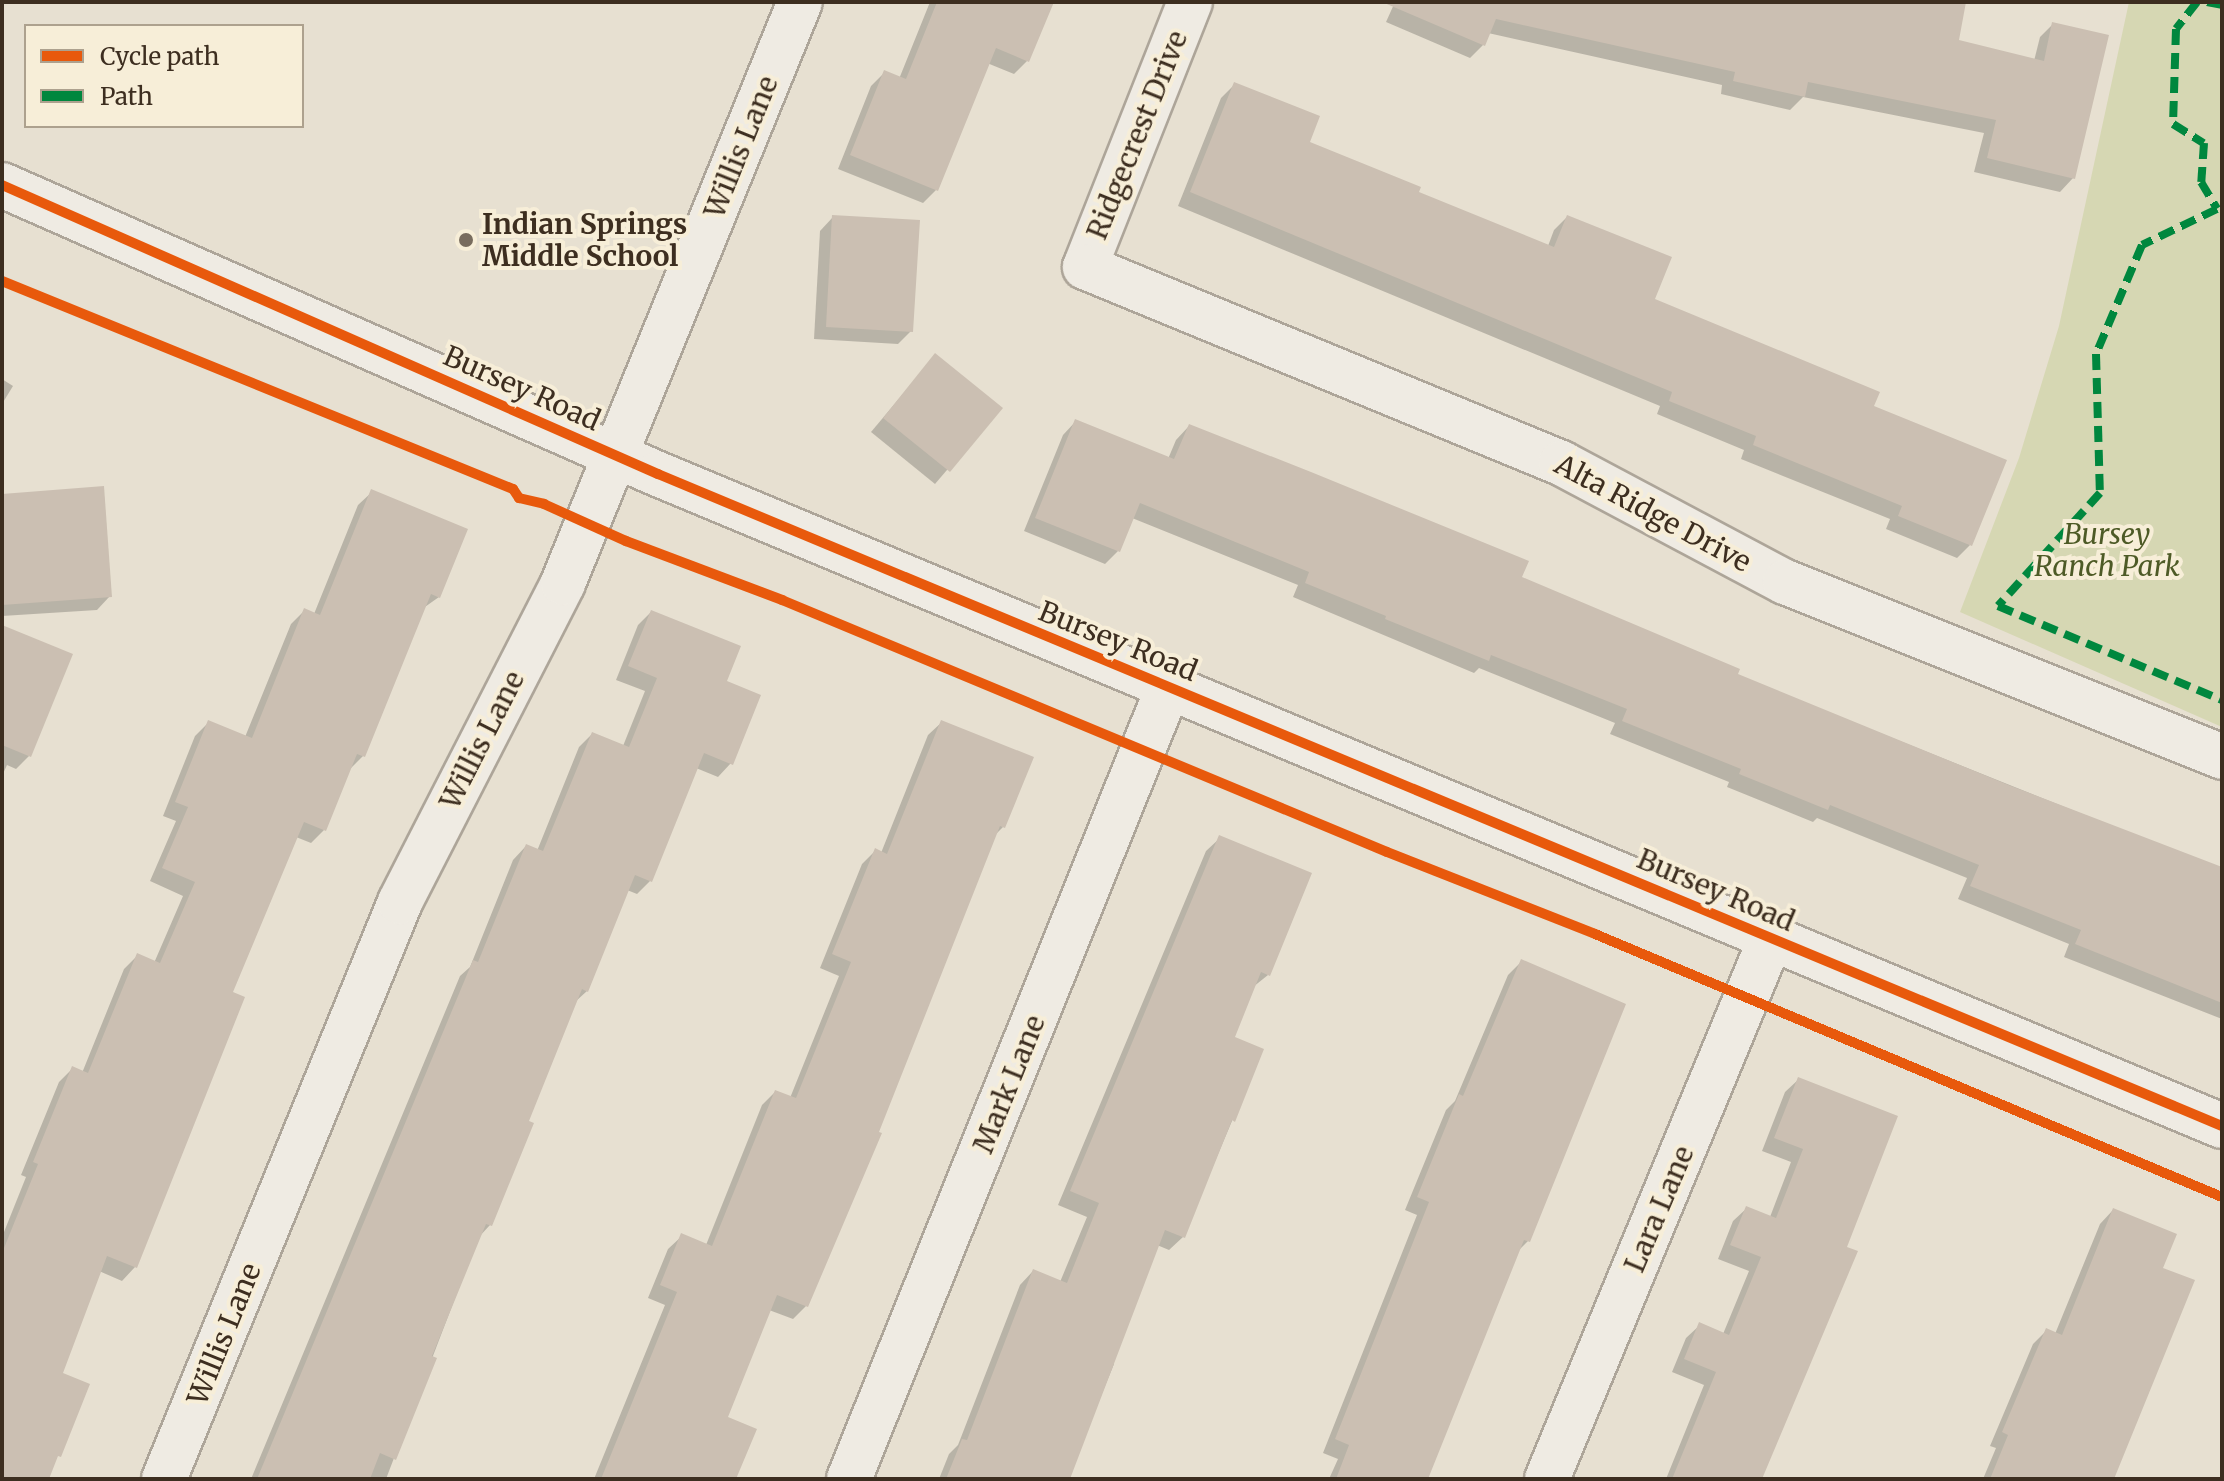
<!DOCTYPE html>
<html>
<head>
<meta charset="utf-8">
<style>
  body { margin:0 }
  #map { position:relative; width:2224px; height:1481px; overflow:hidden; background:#e7e0d1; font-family:Merriweather,serif }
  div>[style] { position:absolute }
  .green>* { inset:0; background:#d6d7b3 }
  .shadow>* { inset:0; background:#0003 }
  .building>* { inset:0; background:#cbbfb2 }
  .roads { filter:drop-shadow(2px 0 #ada599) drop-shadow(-2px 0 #ada599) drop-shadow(0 2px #ada599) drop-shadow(0 -2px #ada599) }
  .minor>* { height:44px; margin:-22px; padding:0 22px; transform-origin:22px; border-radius:22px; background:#efebe3 }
  .quiet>* { height:8px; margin-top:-4px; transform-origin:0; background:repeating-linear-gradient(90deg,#00873e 0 16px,transparent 0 24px) }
  .cycleway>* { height:10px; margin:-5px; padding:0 5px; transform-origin:5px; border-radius:5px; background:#e8590c }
  .dots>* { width:22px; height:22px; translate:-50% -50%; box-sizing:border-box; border:4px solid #f7eed8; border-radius:50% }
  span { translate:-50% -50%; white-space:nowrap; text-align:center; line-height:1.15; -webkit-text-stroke:8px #f7eed8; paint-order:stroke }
  .street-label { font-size:28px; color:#3d2e20 }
  .poi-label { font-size:28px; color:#3d2e20; font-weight:700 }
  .left { translate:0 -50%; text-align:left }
  .park-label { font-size:28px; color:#4d5a26; font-style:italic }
  .frame { position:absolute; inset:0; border:4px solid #3d2e20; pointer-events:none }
  .legend { position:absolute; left:24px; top:24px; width:280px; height:104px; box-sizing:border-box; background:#f7eed8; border:2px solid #ada18e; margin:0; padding:10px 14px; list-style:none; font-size:24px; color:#3d2e20 }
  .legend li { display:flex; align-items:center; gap:16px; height:40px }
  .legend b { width:40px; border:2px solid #ada18e }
</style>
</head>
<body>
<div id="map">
  <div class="green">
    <div style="clip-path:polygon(2129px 2px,2222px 2px,2222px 727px,1960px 612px,2019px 458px,2059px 326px)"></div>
  </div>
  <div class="shadow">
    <div style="clip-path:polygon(930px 2px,1051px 2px,1028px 60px,1014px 74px,987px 63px,936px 190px,923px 203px,838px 169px,871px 86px,884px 73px,899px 79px)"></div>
    <div style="clip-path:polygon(1395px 2px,1944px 2px,1956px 41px,2034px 61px,2040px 37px,2053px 24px,2073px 178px,2060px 192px,1974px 172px,1984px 133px,1803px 97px,1790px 110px,1721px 94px,1722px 85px,1488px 33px,1483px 45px,1470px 58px,1386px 22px)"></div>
    <div style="clip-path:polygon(1235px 84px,1307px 143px,1417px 194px,1548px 246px,1554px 230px,1567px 217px,1652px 300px,1970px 545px,1957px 558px,1886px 529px,1890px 519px,1741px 459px,1744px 450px,1657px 414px,1660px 406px,1178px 206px,1221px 98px)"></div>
    <div style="clip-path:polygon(833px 217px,911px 331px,898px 344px,814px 339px,820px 231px)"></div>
    <div style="clip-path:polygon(935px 356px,1000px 408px,935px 484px,871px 432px)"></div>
    <div style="clip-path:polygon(2px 379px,13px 386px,2px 404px)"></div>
    <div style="clip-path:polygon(1076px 421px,1168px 459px,1176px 440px,1189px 426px,1735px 675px,2222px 870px,2222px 1019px,2064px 957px,2069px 944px,1958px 899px,1967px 878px,1817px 818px,1813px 822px,1727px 787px,1729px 782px,1610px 734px,1615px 723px,1479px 668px,1474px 673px,1293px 597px,1298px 585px,1132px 518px,1118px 551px,1105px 564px,1024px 531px,1063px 435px)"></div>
    <div style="clip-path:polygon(372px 492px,439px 597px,422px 609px,363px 756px,350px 769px,324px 830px,311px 843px,296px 837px,230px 993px,135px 1267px,122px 1281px,99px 1271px,60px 1375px,48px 1479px,2px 1479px,2px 1237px,26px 1177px,21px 1175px,59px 1082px,72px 1069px,82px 1073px,124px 969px,137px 956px,154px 963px,183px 896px,150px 881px,176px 821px,163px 816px,195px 736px,209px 722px,245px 737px,291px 624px,305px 610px,314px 614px,358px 505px)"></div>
    <div style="clip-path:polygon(2px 496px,110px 596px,97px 610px,2px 616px)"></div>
    <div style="clip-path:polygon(651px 612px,724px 683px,731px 763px,718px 777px,696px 768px,650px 881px,637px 894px,627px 890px,587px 991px,575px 1002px,526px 1122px,490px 1225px,478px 1238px,386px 1479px,251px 1479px,460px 976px,470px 967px,513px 860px,526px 846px,537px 851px,579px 747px,592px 734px,623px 746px,645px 691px,616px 680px,638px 625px)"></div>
    <div style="clip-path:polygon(2px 627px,29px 756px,16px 769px,7px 765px,2px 776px)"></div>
    <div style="clip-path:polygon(942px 722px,1003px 827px,994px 836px,806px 1306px,793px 1319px,769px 1310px,725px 1418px,734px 1479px,594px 1479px,665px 1305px,648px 1298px,668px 1249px,682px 1236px,706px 1245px,762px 1105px,775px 1092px,790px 1098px,839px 976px,820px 968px,862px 864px,875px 851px,881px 853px,928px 735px)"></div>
    <div style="clip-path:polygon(1220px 838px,1268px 975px,1253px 987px,1232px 1038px,1262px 1050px,1183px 1237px,1169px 1250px,1157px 1245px,1110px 1362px,1114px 1364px,1067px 1479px,939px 1479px,949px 1454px,958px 1445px,1020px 1285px,1033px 1271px,1060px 1282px,1087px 1217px,1058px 1205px,1206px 851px)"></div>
    <div style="clip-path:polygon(1522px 961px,1528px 1241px,1517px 1252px,1423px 1479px,1329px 1479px,1338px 1459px,1323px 1453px,1417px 1215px,1405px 1210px,1446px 1110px,1455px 1101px,1508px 975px)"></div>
    <div style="clip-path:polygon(1799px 1079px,1896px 1117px,1755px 1479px,1666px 1479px,1704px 1385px,1672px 1372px,1686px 1338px,1700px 1325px,1723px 1334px,1749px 1271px,1718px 1259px,1733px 1221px,1747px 1208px,1770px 1217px,1791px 1162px,1762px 1151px,1785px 1092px)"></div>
    <div style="clip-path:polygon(2113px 1210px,2161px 1269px,2112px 1479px,1983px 1479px,1996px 1448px,1990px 1446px,2033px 1344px,2046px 1331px,2055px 1334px,2100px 1224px)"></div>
  </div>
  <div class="building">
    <div style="clip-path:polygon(937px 2px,1054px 2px,1029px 62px,996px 48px,938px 191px,850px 155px,884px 70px,906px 79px)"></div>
    <div style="clip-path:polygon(1382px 2px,1966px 2px,1959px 40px,2044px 61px,2052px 22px,2109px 35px,2075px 179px,1987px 158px,1996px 120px,1808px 82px,1805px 97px,1733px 81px,1735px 72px,1496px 19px,1485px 46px)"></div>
    <div style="clip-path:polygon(1234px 82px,1320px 116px,1310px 142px,1421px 187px,1419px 192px,1554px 247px,1567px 215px,1672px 257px,1655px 299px,1880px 392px,1874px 406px,2007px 460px,1972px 546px,1898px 516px,1902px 506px,1753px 445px,1756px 436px,1669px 401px,1672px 392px,1190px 192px)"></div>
    <div style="clip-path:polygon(832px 215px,920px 220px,913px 332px,826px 327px)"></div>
    <div style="clip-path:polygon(935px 353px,1003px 408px,950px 472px,883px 418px)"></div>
    <div style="clip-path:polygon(1075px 419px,1174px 459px,1189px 424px,1311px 472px,1529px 561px,1522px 577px,1740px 669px,1738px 674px,2011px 786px,2222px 867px,2222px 1003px,2075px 944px,2081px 930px,1970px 886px,1979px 865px,1830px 805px,1828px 810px,1739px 774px,1741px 769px,1622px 721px,1627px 709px,1491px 655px,1489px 661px,1385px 619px,1386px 616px,1305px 583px,1309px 572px,1140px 503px,1120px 552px,1035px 518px)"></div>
    <div style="clip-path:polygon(104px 486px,112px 597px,2px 605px,2px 494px)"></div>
    <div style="clip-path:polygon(371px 489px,468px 529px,440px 598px,431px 594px,365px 757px,357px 754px,326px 831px,304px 822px,233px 992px,245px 997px,137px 1268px,107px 1256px,63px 1373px,90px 1384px,61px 1457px,58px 1456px,49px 1479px,2px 1479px,2px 1253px,38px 1164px,33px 1162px,72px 1066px,88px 1073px,137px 953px,160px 963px,195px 882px,162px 868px,188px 807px,175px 802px,208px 720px,252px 738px,304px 608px,320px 615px)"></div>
    <div style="clip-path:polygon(651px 610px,741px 646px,727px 681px,761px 695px,733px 765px,704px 753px,652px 882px,635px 875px,588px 992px,582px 989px,529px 1121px,534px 1123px,492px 1226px,486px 1224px,432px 1356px,437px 1358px,396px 1460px,380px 1453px,370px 1479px,257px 1479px,473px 960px,478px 962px,526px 844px,543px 851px,592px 732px,629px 747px,657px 678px,628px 666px)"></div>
    <div style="clip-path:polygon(2px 625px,73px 654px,31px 757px,2px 745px)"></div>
    <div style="clip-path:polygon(941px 720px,1034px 757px,1005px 828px,1000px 826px,879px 1132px,882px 1133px,808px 1307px,777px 1295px,728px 1417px,757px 1429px,736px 1479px,601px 1479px,677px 1292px,660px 1285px,681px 1233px,712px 1246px,775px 1090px,796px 1098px,851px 962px,832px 954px,875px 848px,887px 854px)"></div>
    <div style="clip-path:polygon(1219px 835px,1312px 873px,1270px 976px,1261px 972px,1235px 1037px,1264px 1049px,1235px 1122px,1232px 1120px,1185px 1238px,1165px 1230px,1070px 1479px,946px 1479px,962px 1439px,967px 1440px,1033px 1269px,1067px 1283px,1099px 1203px,1070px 1191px)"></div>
    <div style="clip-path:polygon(1521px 959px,1626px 1004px,1530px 1242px,1524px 1240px,1428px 1479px,1336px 1479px,1349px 1445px,1335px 1439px,1429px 1202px,1417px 1197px,1459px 1094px,1463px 1096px)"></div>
    <div style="clip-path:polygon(1798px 1077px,1898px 1116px,1847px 1247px,1858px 1251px,1762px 1479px,1672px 1479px,1716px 1372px,1684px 1359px,1699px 1322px,1729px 1335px,1761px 1257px,1730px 1245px,1746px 1206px,1776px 1218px,1803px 1149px,1774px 1138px)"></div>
    <div style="clip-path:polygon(2113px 1208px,2177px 1234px,2163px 1268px,2195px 1280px,2114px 1479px,1990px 1479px,2008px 1435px,2002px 1432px,2046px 1328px,2062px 1335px)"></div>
  </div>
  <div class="roads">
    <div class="minor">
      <div style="left:1190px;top:2px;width:285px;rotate:111.6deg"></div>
      <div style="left:1085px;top:267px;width:515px;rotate:22.38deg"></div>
      <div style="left:1561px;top:463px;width:254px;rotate:28deg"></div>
      <div style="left:1785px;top:582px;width:471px;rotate:21.8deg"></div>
      <div style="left:2px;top:185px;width:717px;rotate:23.78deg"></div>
      <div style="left:658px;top:474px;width:1694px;rotate:22.63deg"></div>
      <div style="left:164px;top:1479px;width:623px;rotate:-67.75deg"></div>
      <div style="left:400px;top:902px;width:358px;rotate:-62.9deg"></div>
      <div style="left:563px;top:583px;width:627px;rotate:-67.81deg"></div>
      <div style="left:849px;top:1479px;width:853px;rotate:-68.04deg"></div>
      <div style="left:1547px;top:1479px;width:586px;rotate:-67.51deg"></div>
    </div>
  </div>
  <div class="quiet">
    <div style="left:2197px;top:2px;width:34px;rotate:128deg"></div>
    <div style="left:2176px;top:29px;width:95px;rotate:91.8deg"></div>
    <div style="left:2173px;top:124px;width:36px;rotate:32deg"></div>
    <div style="left:2204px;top:143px;width:39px;rotate:94deg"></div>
    <div style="left:2201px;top:182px;width:31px;rotate:59deg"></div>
    <div style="left:2217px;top:209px;width:83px;rotate:154.4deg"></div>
    <div style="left:2142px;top:245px;width:118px;rotate:112.9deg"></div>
    <div style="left:2096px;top:354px;width:139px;rotate:88.4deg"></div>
    <div style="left:2100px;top:493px;width:152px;rotate:132.1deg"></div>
    <div style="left:1998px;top:606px;width:243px;rotate:22.8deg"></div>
    <div style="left:2207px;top:2px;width:15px;rotate:11deg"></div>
  </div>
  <div class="cycleway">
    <div style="left:2px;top:185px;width:717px;rotate:23.78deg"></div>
    <div style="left:658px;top:474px;width:1694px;rotate:22.63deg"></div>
    <div style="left:2px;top:281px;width:552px;rotate:22.15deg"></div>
    <div style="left:513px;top:489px;width:11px;rotate:56deg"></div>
    <div style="left:519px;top:498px;width:26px;rotate:13deg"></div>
    <div style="left:544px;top:504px;width:90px;rotate:24.3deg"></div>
    <div style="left:626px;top:541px;width:167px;rotate:20.7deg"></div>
    <div style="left:782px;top:600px;width:655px;rotate:22.61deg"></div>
    <div style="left:1387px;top:852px;width:224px;rotate:21.5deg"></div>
    <div style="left:1595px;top:934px;width:680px;rotate:22.76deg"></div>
  </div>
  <div class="dots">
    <div style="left:466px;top:240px;background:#786c5e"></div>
  </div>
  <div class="street-label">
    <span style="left:1137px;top:135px;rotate:-68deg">Ridgecrest Drive</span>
    <span style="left:741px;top:147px;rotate:-68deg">Willis Lane</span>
    <span style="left:522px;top:388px;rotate:24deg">Bursey Road</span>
    <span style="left:1653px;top:513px;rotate:28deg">Alta Ridge Drive</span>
    <span style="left:1118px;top:641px;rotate:22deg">Bursey Road</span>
    <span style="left:482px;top:740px;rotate:-63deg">Willis Lane</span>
    <span style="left:1716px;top:890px;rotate:23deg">Bursey Road</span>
    <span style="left:1009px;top:1084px;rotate:-68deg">Mark Lane</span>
    <span style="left:1659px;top:1209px;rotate:-67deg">Lara Lane</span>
    <span style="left:224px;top:1334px;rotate:-68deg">Willis Lane</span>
  </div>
  <div class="poi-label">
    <span class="left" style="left:482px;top:240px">Indian Springs<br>Middle School</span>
  </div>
  <div class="park-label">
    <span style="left:2107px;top:550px">Bursey<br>Ranch Park</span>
  </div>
  <div class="frame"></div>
  <ul class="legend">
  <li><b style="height:10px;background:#e8590c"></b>Cycle path</li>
  <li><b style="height:10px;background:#00873e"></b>Path</li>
  </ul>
</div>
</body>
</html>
